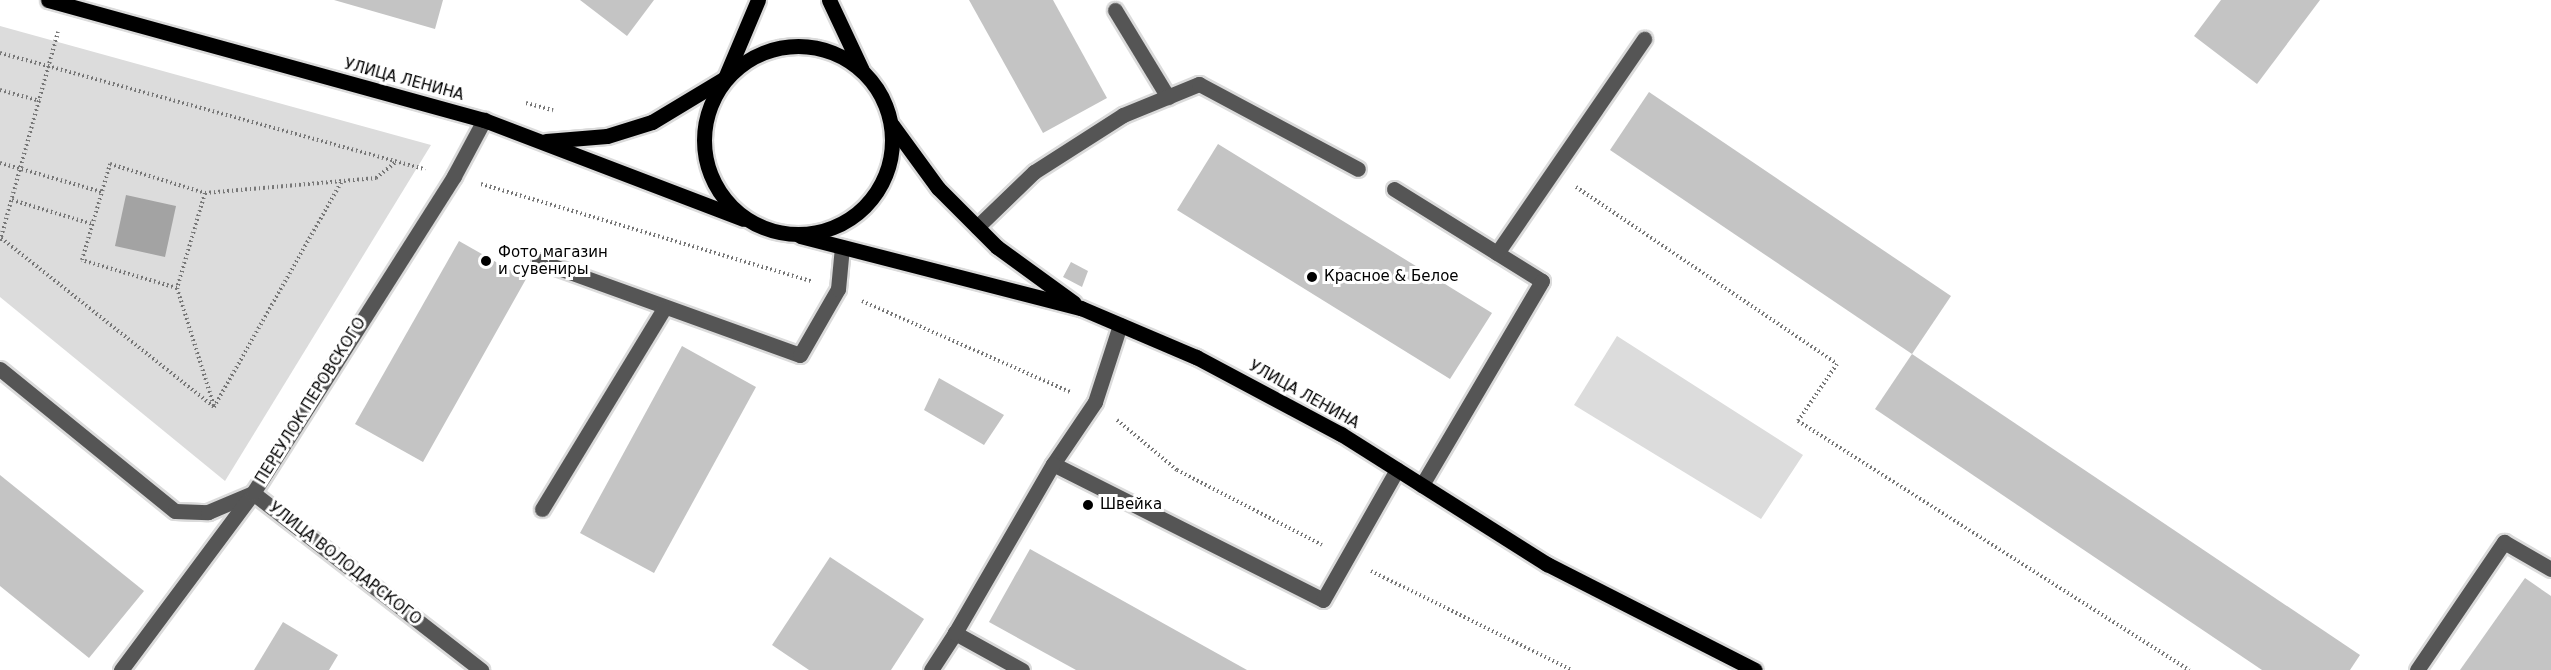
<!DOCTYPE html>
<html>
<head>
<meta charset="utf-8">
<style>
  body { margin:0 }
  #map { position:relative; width:2551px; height:670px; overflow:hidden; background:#fff; font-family:"DejaVu Sans",sans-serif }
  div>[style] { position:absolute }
  .green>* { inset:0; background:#dcdcdc }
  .water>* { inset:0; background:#a3a3a3 }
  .building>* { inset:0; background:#c4c4c4 }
  .path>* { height:4px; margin-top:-2px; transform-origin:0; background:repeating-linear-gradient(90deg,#777 0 1.5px,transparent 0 4.5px) }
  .roads { filter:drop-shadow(2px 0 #dbdbdb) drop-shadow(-2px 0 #dbdbdb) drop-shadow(0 2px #dbdbdb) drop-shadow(0 -2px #dbdbdb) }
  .minor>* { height:15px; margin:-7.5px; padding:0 7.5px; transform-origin:7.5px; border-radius:7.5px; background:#555 }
  .major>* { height:15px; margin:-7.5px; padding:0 7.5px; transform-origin:7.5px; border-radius:7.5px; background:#000 }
  .major>.ring { margin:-7.5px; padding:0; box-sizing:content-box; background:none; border:15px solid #000; border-radius:50% }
  .dots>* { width:16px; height:16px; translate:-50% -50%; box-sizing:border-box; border:3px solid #fff; border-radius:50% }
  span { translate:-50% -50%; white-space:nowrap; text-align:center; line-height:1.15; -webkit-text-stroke:6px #fff; paint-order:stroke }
  .street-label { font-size:15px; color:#000 }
  .poi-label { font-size:15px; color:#000 }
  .left { translate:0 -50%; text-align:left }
</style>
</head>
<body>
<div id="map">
  <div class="green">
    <div style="clip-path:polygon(0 26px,431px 145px,225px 481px,0 297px)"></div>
    <div style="clip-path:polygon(1617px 336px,1803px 455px,1761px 519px,1574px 405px)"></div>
  </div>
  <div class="water">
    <div style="clip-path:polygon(126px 195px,176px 206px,165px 257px,115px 246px)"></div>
  </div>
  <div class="building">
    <div style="clip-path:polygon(334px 0,443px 0,435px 29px)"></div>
    <div style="clip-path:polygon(580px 0,654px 0,627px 36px)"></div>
    <div style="clip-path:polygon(969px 0,1053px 0,1107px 98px,1043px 133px)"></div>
    <div style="clip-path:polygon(2221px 0,2320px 0,2257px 84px,2194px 36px)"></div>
    <div style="clip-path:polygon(1649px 92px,1951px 296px,1912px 354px,1610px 150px)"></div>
    <div style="clip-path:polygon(1218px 144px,1492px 313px,1450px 379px,1177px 210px)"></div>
    <div style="clip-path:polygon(459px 241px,526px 279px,423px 462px,355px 424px)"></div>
    <div style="clip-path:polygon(1071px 262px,1088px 271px,1082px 287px,1063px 277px)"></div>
    <div style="clip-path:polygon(682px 346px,756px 387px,654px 573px,580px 533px)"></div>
    <div style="clip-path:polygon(1912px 354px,2360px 655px,2350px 670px,2262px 670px,1875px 409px)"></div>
    <div style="clip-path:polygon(939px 378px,1004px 415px,984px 445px,924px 410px)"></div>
    <div style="clip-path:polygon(0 475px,144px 591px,89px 658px,0 586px)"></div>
    <div style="clip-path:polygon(1030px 549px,1247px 670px,1076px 670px,989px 622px)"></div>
    <div style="clip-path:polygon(830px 557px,924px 619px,891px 670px,809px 670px,772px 645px)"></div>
    <div style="clip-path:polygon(2525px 578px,2551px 596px,2551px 670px,2460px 670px)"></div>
    <div style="clip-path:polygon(283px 622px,338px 655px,329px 670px,254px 670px)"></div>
  </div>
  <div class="path">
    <div style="left:0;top:53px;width:441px;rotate:15.3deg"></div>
    <div style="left:0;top:90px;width:41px;rotate:15.4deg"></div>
    <div style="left:526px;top:103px;width:28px;rotate:15deg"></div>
    <div style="left:0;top:163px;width:106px;rotate:15.9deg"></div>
    <div style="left:481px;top:184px;width:344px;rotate:16.4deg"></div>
    <div style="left:1576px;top:187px;width:315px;rotate:34.1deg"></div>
    <div style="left:1837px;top:364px;width:69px;rotate:124.4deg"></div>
    <div style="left:1798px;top:421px;width:464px;rotate:32.5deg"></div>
    <div style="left:205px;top:193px;width:172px;rotate:-5deg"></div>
    <div style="left:376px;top:178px;width:26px;rotate:-39deg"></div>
    <div style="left:12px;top:200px;width:84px;rotate:16.7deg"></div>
    <div style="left:1px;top:238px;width:272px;rotate:38.4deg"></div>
    <div style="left:214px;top:407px;width:260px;rotate:-60.5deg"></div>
    <div style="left:0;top:241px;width:217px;rotate:-74.5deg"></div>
    <div style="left:177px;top:288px;width:99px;rotate:-163.6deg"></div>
    <div style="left:82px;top:260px;width:100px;rotate:-73.7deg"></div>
    <div style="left:110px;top:164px;width:99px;rotate:17deg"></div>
    <div style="left:205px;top:193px;width:99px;rotate:106.4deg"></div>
    <div style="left:177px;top:288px;width:124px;rotate:72.6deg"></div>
    <div style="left:862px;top:301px;width:227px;rotate:23.6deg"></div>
    <div style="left:1117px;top:420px;width:78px;rotate:39.8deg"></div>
    <div style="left:1177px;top:470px;width:163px;rotate:27.3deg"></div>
    <div style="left:1371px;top:571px;width:223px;rotate:26.3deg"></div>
  </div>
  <div class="roads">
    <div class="minor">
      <div style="left:1115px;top:10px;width:102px;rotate:58.7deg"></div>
      <div style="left:1394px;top:189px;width:174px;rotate:31.9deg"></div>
      <div style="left:1542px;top:281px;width:237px;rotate:120.5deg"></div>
      <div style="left:977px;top:227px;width:79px;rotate:-44deg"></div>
      <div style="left:1034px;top:172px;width:106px;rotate:-32.6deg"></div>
      <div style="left:1123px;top:115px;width:82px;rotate:-22.2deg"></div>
      <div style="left:1199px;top:84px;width:180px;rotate:28.1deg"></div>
      <div style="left:1497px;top:253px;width:260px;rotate:-55.5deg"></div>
      <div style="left:539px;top:261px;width:277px;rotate:19.8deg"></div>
      <div style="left:800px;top:355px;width:76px;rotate:-60.1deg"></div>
      <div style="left:838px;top:289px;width:42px;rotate:-84.6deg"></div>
      <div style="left:1120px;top:325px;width:81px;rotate:108deg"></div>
      <div style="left:1095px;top:402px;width:75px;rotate:124.1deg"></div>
      <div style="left:1053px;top:464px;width:302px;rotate:26.7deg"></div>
      <div style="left:1323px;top:600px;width:150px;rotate:-60.4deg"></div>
      <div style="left:0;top:369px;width:225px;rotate:39.1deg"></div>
      <div style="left:175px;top:511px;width:33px;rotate:2deg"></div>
      <div style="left:208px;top:512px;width:49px;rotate:-22.9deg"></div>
      <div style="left:253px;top:493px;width:289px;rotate:37.8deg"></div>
      <div style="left:542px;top:509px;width:235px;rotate:-58.7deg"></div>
      <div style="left:121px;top:670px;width:221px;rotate:-53.3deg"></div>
      <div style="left:253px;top:493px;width:375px;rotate:-57.6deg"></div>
      <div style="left:454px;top:176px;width:64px;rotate:-61.8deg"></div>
      <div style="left:931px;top:670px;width:44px;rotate:-57deg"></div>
      <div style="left:1022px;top:670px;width:77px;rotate:-151.1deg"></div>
      <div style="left:955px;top:633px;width:195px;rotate:-59.9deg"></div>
      <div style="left:2417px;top:670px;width:155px;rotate:-55.8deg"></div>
      <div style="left:2504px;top:542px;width:54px;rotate:29.9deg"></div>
    </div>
    <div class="major">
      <div style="left:48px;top:0;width:452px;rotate:15.4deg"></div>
      <div style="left:484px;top:120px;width:277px;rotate:20.9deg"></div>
      <div style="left:829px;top:0;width:77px;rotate:64.8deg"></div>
      <div class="ring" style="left:704px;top:46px;width:173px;height:173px"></div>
      <div style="left:892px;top:125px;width:78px;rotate:53.9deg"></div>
      <div style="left:938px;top:188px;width:83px;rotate:45deg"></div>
      <div style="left:997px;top:247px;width:95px;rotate:36deg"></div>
      <div style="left:546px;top:141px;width:61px;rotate:-4.7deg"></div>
      <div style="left:607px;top:136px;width:47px;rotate:-17.3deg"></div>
      <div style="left:652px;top:122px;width:85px;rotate:-31.1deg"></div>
      <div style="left:725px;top:78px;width:85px;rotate:-67.1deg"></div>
      <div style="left:800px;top:236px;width:290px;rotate:14.4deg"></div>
      <div style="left:1081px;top:308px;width:125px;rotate:23.1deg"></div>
      <div style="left:1196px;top:357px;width:164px;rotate:28deg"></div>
      <div style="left:1341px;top:434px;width:244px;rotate:32.3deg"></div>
      <div style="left:1547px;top:564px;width:233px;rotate:27deg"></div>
    </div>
  </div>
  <div class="dots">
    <div style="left:486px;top:261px;background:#000"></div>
    <div style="left:1312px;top:277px;background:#000"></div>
    <div style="left:1088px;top:505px;background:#000"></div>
  </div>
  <div class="street-label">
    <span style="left:404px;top:80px;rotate:15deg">УЛИЦА ЛЕНИНА</span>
    <span style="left:1304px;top:395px;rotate:29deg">УЛИЦА ЛЕНИНА</span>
    <span style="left:311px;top:401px;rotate:-58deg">ПЕРЕУЛОК ПЕРОВСКОГО</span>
    <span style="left:345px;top:564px;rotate:38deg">УЛИЦА ВОЛОДАРСКОГО</span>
  </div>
  <div class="poi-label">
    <span class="left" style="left:498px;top:261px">Фото магазин<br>и сувениры</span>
    <span class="left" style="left:1324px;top:277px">Красное &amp; Белое</span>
    <span class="left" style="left:1100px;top:505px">Швейка</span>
  </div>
</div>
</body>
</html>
